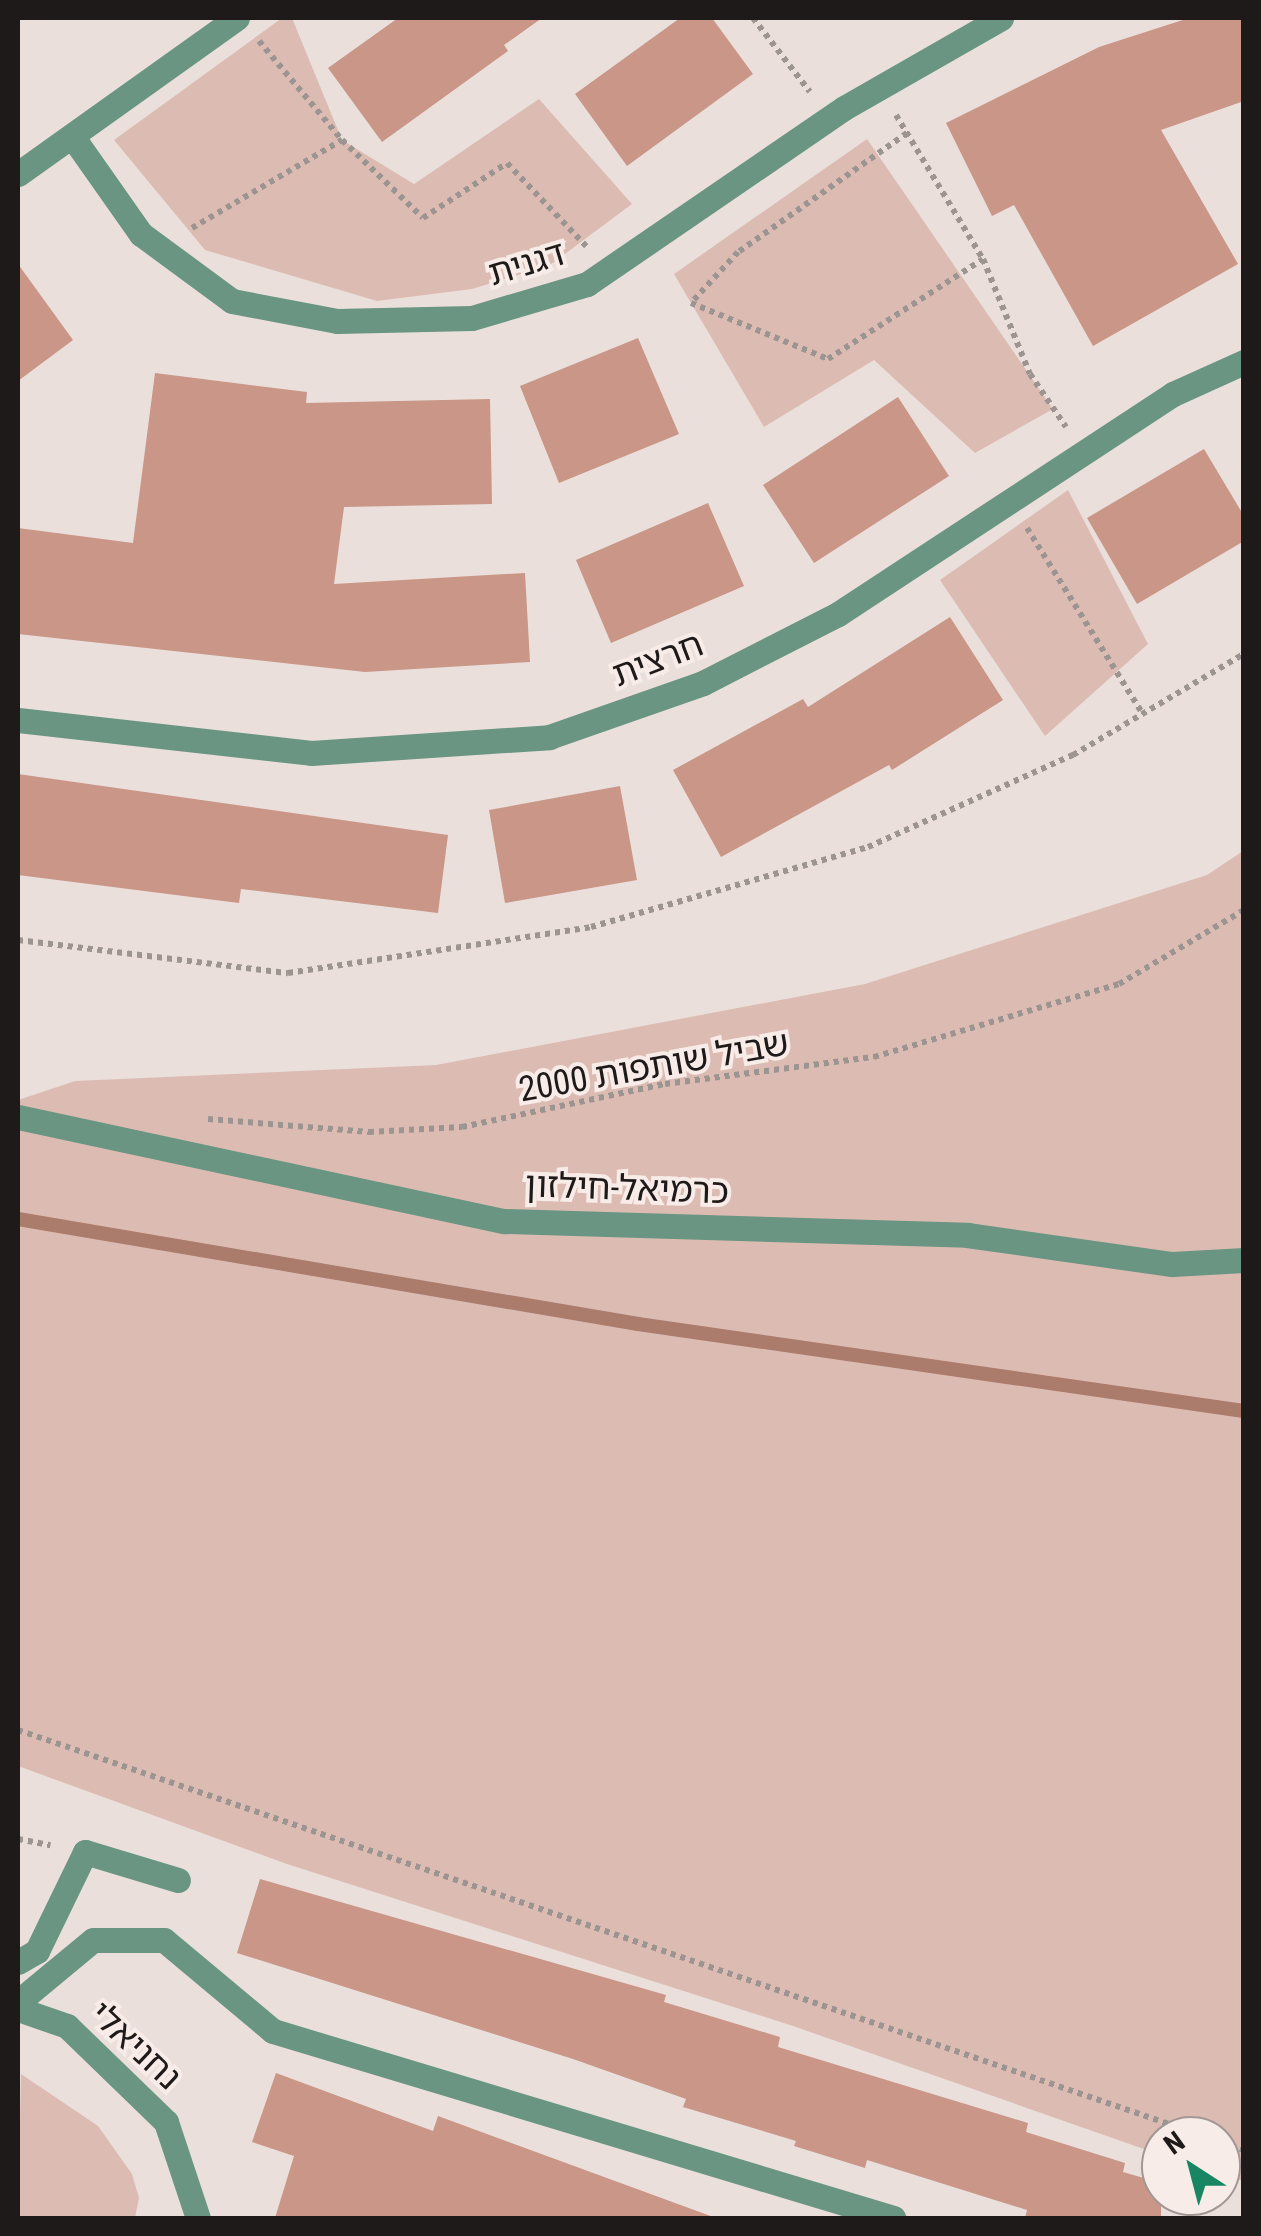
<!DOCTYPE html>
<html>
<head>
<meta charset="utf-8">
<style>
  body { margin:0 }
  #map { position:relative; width:1261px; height:2236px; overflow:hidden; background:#eadfdb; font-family:"Roboto Condensed","Noto Sans Hebrew",sans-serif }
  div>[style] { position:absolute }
  .green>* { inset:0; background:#dcbcb2 }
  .stream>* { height:14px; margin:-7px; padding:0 7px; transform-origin:7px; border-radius:7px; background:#ab7b6c }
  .building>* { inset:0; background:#c99687 }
  .path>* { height:6px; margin-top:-3px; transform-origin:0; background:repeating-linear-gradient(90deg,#9c9491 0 5px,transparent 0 10px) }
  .street>* { height:25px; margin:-12.5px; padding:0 12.5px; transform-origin:12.5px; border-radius:12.5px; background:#699582 }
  span { translate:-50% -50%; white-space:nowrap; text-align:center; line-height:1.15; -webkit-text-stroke:8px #f8ece8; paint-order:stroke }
  .street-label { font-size:35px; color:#1e1a19 }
  .frame { position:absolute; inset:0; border:20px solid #1e1a19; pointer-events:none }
  .north { position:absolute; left:1141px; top:2116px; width:100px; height:100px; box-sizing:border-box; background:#f8ece8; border:2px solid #a19895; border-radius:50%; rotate:324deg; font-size:28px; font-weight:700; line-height:40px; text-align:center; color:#1e1a19 }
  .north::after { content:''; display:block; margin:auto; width:35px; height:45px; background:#198663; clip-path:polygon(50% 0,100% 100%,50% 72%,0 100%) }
</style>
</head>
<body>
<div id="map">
  <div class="green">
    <div style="clip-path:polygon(282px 18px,292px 18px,342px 140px,414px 184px,539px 99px,632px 204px,550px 265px,472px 289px,377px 301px,205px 250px,114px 140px)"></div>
    <div style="clip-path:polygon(867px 139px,1053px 409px,975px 453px,874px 360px,764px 427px,674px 274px)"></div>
    <div style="clip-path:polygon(1068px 490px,1148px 644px,1045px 736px,940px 580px)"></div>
    <div style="clip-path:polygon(1243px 851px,1243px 2181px,1221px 2174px,1221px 2136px,1161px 2136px,1161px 2155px,793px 2026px,287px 1864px,18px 1766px,18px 1100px,75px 1081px,436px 1065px,865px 984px,1207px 875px)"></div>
    <div style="clip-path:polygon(21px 2074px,98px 2126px,132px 2174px,139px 2198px,135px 2218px,18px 2218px)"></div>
  </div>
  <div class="stream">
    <div style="left:18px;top:1219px;width:629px;rotate:9.61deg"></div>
    <div style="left:638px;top:1324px;width:612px;rotate:8.17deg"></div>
  </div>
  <div class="building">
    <div style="clip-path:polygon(398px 18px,542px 18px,504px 45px,508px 51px,382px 142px,328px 68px)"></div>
    <div style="clip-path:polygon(680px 18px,712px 18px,753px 74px,627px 166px,575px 94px)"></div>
    <div style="clip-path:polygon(1189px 18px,1244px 18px,1244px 101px,1161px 130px,1238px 264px,1093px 346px,1014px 205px,992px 216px,946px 123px,1099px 47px)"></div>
    <div style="clip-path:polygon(18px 264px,73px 340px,18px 381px)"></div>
    <div style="clip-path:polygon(638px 338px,679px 434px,559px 483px,520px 386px)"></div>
    <div style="clip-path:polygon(155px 373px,307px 392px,306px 403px,490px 399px,492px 504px,344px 507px,334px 584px,525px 573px,530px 662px,365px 672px,18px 634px,18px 528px,133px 543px)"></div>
    <div style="clip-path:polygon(898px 397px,949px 476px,814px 563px,763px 485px)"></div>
    <div style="clip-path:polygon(1204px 449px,1244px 516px,1244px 541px,1137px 604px,1087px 518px)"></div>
    <div style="clip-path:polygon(708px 503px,744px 586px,611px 643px,576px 560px)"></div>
    <div style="clip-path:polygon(950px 617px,1003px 700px,892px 770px,889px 765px,721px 857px,673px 770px,803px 699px,808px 707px)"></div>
    <div style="clip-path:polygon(18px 774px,448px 835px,438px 913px,241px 889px,239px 903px,18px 875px)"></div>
    <div style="clip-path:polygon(620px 786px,637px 880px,505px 903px,489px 810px)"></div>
    <div style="clip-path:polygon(260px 1879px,666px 1995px,664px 2002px,780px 2037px,778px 2047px,1028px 2123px,1026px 2132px,1125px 2163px,1123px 2172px,1161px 2183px,1161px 2218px,1025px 2218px,1027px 2210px,867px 2160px,865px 2168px,794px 2146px,796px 2141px,683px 2107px,686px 2099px,573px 2059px,237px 1953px)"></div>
    <div style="clip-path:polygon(276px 2073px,433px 2131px,438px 2116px,716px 2218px,275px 2218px,294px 2156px,252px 2142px)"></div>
  </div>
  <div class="path">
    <div style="left:753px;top:18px;width:93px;rotate:52.4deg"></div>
    <div style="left:259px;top:41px;width:129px;rotate:50deg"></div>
    <div style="left:342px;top:140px;width:112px;rotate:43.9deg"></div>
    <div style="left:423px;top:218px;width:100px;rotate:-33.2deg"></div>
    <div style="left:507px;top:163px;width:115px;rotate:46.4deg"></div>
    <div style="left:896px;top:115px;width:168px;rotate:58.9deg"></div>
    <div style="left:983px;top:259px;width:124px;rotate:67.8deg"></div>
    <div style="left:1030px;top:374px;width:64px;rotate:55.8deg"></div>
    <div style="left:907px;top:133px;width:207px;rotate:144.8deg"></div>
    <div style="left:738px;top:252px;width:69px;rotate:132.7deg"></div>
    <div style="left:691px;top:303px;width:148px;rotate:22.2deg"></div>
    <div style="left:828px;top:359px;width:184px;rotate:-32.8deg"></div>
    <div style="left:192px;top:228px;width:174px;rotate:-30.4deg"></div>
    <div style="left:1027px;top:528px;width:218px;rotate:58.1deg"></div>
    <div style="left:18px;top:940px;width:272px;rotate:7deg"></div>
    <div style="left:288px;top:973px;width:306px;rotate:-8.6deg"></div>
    <div style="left:591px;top:927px;width:288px;rotate:-16.1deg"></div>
    <div style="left:868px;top:847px;width:225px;rotate:-24.2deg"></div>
    <div style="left:1073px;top:755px;width:199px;rotate:-30.6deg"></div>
    <div style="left:208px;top:1119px;width:162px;rotate:4.6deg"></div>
    <div style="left:369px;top:1132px;width:93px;rotate:-3.1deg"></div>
    <div style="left:462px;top:1127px;width:208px;rotate:-12deg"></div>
    <div style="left:665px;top:1084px;width:211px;rotate:-7.4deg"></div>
    <div style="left:874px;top:1057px;width:256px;rotate:-16.6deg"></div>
    <div style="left:1119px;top:984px;width:145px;rotate:-30.6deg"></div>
    <div style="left:18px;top:1730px;width:1254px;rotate:18.9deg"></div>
    <div style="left:18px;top:1839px;width:33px;rotate:11deg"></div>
    <div style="left:1221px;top:2142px;width:24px;rotate:19deg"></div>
  </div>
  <div class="street">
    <div style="left:72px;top:136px;width:120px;rotate:54.9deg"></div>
    <div style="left:141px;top:234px;width:113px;rotate:36.4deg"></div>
    <div style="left:232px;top:301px;width:107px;rotate:10.8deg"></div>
    <div style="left:337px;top:321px;width:135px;rotate:-1.3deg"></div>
    <div style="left:472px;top:318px;width:120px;rotate:-16.5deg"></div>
    <div style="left:587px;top:284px;width:311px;rotate:-34.4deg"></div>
    <div style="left:844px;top:108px;width:181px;rotate:-29.8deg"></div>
    <div style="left:18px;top:174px;width:269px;rotate:-35.5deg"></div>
    <div style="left:18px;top:720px;width:295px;rotate:6.4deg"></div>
    <div style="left:311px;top:753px;width:239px;rotate:-3.8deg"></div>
    <div style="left:549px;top:737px;width:163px;rotate:-19.3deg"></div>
    <div style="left:703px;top:683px;width:152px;rotate:-27.1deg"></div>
    <div style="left:838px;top:614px;width:401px;rotate:-33.3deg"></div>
    <div style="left:1173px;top:394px;width:78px;rotate:-24.3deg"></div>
    <div style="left:18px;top:1117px;width:497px;rotate:12.1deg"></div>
    <div style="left:504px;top:1221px;width:463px;rotate:1.7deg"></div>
    <div style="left:967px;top:1235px;width:207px;rotate:8.1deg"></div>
    <div style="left:1172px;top:1264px;width:72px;rotate:-3.2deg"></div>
    <div style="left:18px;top:1962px;width:22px;rotate:-30deg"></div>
    <div style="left:37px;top:1951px;width:110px;rotate:-64.1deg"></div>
    <div style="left:85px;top:1852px;width:97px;rotate:16.8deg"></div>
    <div style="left:18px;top:2002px;width:97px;rotate:-39.6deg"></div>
    <div style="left:93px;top:1940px;width:71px"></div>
    <div style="left:164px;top:1940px;width:142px;rotate:39.9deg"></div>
    <div style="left:273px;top:2031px;width:648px;rotate:16.78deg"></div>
    <div style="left:18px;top:2009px;width:52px;rotate:19.1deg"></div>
    <div style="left:67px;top:2026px;width:138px;rotate:44.1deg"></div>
    <div style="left:166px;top:2122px;width:101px;rotate:71.6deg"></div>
  </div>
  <div class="street-label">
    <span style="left:527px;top:264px;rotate:-17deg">דגנית</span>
    <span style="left:658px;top:660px;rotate:-21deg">חרצית</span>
    <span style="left:654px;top:1067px;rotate:-10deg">שביל שותפות 2000</span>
    <span style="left:627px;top:1189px;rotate:2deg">כרמיאל-חילזון</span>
    <span style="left:135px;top:2046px;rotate:43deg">נחניאלי</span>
  </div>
  <div class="frame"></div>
  <div class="north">N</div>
</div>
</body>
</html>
